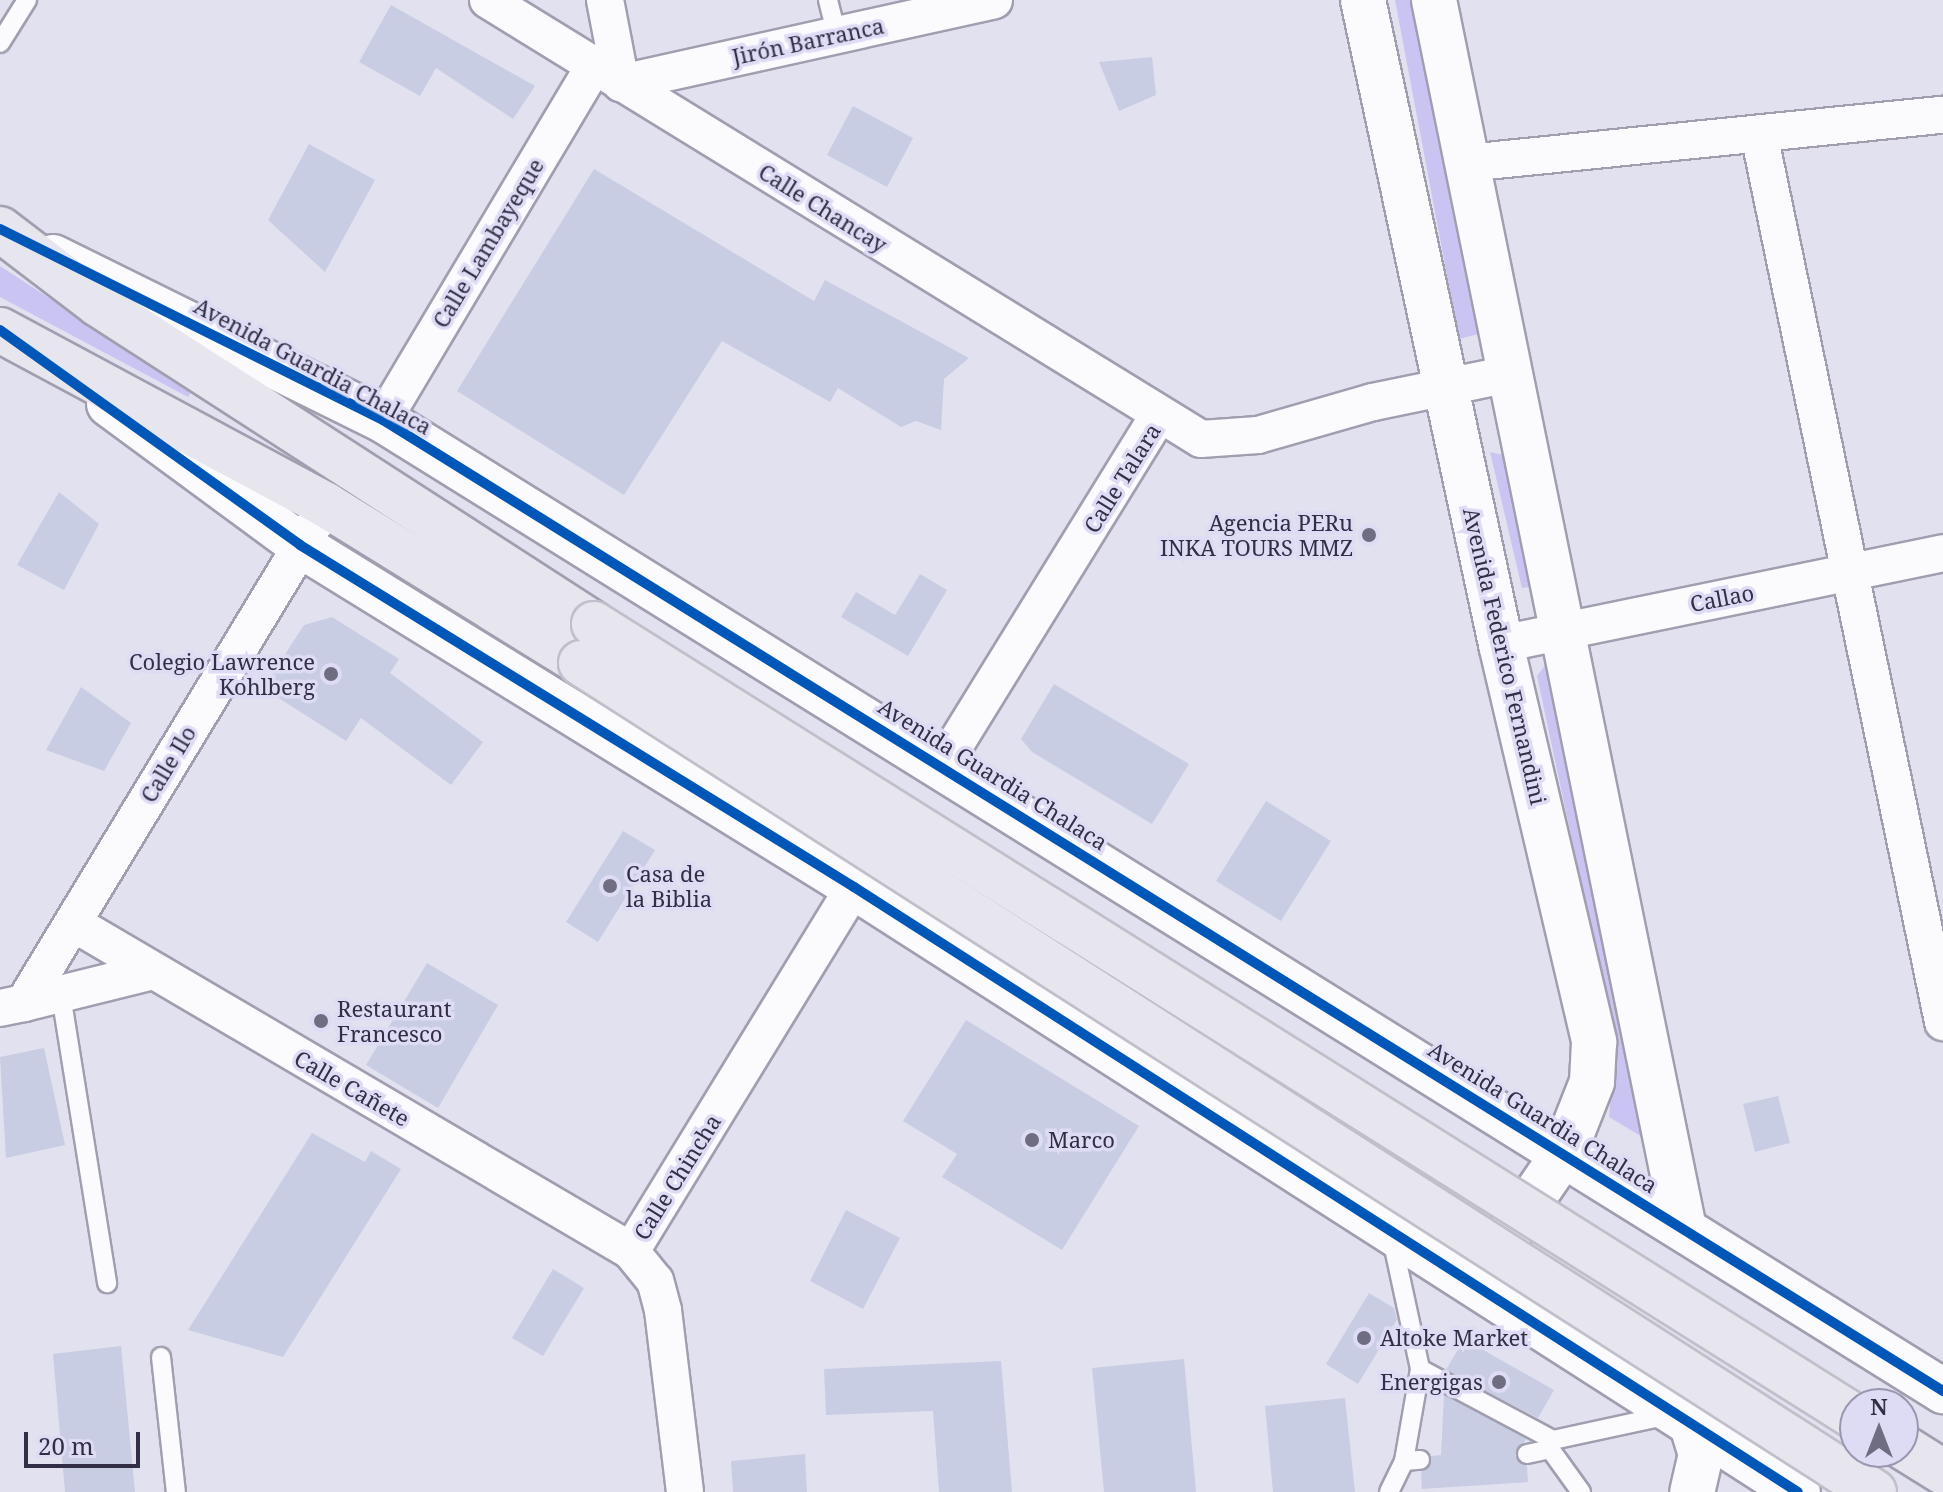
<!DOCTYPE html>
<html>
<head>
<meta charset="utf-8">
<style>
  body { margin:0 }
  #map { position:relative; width:1943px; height:1492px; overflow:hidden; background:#e2e1ef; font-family:"Noto Serif",serif }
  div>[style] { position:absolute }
  .green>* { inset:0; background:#cac4f3 }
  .building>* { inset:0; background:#c8cde3 }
  .roads { filter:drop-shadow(2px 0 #a09eaf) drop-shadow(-2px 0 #a09eaf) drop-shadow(0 2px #a09eaf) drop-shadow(0 -2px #a09eaf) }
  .lane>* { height:18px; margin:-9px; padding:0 9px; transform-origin:9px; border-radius:9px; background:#fbfafd }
  .street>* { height:36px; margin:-18px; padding:0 18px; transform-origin:18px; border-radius:18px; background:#fbfafd }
  .secondary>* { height:44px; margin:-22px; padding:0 22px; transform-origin:22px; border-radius:22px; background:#fbfafd }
  .primary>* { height:44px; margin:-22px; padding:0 22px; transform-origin:22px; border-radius:22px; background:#e7e5ee }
  .bridges { filter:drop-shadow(2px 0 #c0bfca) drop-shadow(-2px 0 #c0bfca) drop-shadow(0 2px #c0bfca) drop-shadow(0 -2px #c0bfca) }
  .primary-bridge>* { height:44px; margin:-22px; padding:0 22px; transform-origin:22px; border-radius:22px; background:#e7e5ee }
  .cycleway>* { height:10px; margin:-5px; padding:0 5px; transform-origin:5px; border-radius:5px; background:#0057b8 }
  .dots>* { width:22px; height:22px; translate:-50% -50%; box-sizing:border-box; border:4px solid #dedbf5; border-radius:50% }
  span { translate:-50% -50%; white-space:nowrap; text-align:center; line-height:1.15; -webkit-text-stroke:7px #dedbf5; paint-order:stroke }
  .street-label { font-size:22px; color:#312e46 }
  .poi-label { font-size:22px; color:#312e46 }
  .right { translate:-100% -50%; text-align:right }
  .left { translate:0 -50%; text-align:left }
  .north { position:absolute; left:1839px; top:1388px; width:80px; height:80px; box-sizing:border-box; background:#dedbf5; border:2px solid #9996af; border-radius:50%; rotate:0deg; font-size:22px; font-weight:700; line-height:32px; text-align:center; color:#312e46 }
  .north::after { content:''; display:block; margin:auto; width:28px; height:36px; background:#6f6d81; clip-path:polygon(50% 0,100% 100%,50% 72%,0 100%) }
  .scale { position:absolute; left:24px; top:1432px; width:116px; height:36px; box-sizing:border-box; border:4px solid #312e46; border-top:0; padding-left:10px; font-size:24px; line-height:28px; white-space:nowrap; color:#312e46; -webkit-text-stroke:6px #dedbf5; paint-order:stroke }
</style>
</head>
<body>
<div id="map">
  <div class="green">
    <div style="clip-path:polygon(1395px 0,1428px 0,1494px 330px,1459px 339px)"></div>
    <div style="clip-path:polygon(0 266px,192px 391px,188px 397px,0 297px)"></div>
    <div style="clip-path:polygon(1490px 452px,1522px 459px,1558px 584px,1522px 588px)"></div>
    <div style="clip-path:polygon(1563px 663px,1667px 1152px,1609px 1117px,1615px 1042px,1537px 676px,1546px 664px)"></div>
  </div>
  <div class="building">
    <div style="clip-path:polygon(391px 5px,535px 86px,513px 119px,436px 68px,420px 96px,359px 62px)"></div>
    <div style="clip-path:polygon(1152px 57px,1156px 95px,1119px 111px,1099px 62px)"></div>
    <div style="clip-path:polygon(853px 106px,913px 138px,887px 187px,827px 155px)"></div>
    <div style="clip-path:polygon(309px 144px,375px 180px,325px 272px,268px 220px)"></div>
    <div style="clip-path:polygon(594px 169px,814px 301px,825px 280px,969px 358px,944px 379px,941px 430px,916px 421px,901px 427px,838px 388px,830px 402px,722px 341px,624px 495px,457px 391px)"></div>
    <div style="clip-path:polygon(59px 492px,99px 524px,64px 590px,17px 565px)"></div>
    <div style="clip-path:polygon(920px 574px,947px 590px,908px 656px,841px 617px,856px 592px,895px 615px)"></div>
    <div style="clip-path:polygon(332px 617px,399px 659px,390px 673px,483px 742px,451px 785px,361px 718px,346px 741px,263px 688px,304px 625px)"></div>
    <div style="clip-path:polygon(1054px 684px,1189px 764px,1152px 824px,1032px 752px,1021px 739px)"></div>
    <div style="clip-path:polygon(81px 687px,131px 723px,104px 771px,46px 750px)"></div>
    <div style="clip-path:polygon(1266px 801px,1331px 841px,1281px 921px,1216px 881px)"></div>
    <div style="clip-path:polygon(623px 831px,655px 850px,598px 942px,566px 922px)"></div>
    <div style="clip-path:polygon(427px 963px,498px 1005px,438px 1108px,366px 1065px)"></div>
    <div style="clip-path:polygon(966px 1020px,1139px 1126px,1062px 1250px,942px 1177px,957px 1154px,903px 1121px)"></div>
    <div style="clip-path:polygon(44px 1048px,65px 1145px,6px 1158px,0 1057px)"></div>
    <div style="clip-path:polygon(1778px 1096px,1790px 1143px,1755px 1152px,1743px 1104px)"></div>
    <div style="clip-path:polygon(312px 1133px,365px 1162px,371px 1151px,401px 1169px,283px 1357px,188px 1330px)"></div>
    <div style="clip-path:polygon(846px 1210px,900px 1238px,863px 1309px,810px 1281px)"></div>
    <div style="clip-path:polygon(553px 1269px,584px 1288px,543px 1356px,512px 1338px)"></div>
    <div style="clip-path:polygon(1369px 1293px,1394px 1308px,1397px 1320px,1358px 1384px,1326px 1364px)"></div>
    <div style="clip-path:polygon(1464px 1339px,1554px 1390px,1538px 1418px,1446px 1370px)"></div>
    <div style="clip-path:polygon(121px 1346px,135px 1492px,65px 1492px,53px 1354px)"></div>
    <div style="clip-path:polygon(1184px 1359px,1196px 1492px,1104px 1492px,1092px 1368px)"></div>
    <div style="clip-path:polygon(1001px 1361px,1012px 1492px,939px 1492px,933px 1411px,826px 1415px,824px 1369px)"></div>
    <div style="clip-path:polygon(1444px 1395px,1526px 1439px,1515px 1456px,1527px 1466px,1528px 1482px,1422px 1489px,1421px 1472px,1430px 1466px,1431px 1456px,1441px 1455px)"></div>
    <div style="clip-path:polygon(1345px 1398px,1355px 1492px,1273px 1492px,1265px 1406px)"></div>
    <div style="clip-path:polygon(805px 1454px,807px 1492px,733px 1492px,731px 1461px)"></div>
  </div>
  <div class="roads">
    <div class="lane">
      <div style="left:828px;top:0;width:36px;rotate:76deg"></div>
      <div style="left:0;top:43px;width:51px;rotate:-57.9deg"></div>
      <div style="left:61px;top:995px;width:292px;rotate:80.9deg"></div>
      <div style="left:1392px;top:1239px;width:133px;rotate:77.8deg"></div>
      <div style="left:1420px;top:1369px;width:151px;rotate:28.1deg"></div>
      <div style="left:1553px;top:1440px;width:119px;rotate:-12.2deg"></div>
      <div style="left:161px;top:1357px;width:136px;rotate:83.7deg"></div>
      <div style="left:1527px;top:1454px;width:24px;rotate:-12deg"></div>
      <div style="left:1550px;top:1449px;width:53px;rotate:54.2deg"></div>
      <div style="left:1404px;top:1461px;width:93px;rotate:-80.1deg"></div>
      <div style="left:1389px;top:1492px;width:34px;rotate:-64deg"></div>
      <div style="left:1404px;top:1461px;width:16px;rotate:-4deg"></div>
    </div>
    <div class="street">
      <div style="left:488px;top:0;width:837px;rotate:31.62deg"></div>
      <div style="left:1201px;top:439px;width:57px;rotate:-4deg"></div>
      <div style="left:1258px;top:435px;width:120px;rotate:-16deg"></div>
      <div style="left:1373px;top:402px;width:140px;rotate:-11.6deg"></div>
      <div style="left:605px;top:0;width:85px;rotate:79.1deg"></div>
      <div style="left:621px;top:83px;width:382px;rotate:-12.5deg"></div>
      <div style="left:1759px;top:134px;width:907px;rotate:78.29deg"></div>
      <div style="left:1467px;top:163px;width:478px;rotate:-5.8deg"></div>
      <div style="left:383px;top:420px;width:412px;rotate:-59.2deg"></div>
      <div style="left:1501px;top:644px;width:451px;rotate:-11.6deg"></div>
      <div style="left:942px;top:766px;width:411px;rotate:-58.3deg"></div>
      <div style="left:73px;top:923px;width:647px;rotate:30.45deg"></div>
      <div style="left:24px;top:1003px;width:133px;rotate:-13.9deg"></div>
      <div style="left:0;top:1008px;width:25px;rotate:-12deg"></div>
      <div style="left:24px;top:1003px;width:582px;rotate:-58.77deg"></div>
      <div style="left:685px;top:1492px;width:183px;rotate:-96.9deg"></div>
      <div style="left:663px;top:1310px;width:30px;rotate:-105deg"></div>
      <div style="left:655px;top:1281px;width:38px;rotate:-129deg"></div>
      <div style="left:631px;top:1251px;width:427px;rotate:-58.5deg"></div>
    </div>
    <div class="secondary">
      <div style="left:1363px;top:0;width:659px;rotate:77.91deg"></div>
      <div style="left:1501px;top:644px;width:409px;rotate:76.8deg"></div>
      <div style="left:1594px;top:1042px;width:40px;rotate:92.9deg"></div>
      <div style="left:1592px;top:1082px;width:76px;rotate:111.5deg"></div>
      <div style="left:1564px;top:1153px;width:158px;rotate:124.4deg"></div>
      <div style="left:1434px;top:0;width:1254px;rotate:78.5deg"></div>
      <div style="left:53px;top:257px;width:368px;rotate:26.3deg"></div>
      <div style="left:383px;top:420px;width:1838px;rotate:31.9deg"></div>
      <div style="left:109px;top:404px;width:237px;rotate:36.4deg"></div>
      <div style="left:300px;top:545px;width:651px;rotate:31.69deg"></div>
      <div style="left:854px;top:887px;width:1121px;rotate:32.66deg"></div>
      <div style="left:1691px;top:1422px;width:34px;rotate:73deg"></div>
      <div style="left:1701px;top:1454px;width:39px;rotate:103deg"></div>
    </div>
    <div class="primary">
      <div style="left:0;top:229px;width:123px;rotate:37.4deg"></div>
      <div style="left:98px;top:304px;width:590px;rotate:32.83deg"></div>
      <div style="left:0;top:330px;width:370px;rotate:28.2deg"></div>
      <div style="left:326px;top:505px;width:300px;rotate:31.8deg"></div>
      <div style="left:1903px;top:1447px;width:47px;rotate:32deg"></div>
    </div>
  </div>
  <div class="bridges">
    <div class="primary-bridge">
      <div style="left:594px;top:624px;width:1490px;rotate:32.16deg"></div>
      <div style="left:581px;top:663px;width:1536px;rotate:32.67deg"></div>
    </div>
  </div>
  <div class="cycleway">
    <div style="left:0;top:229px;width:428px;rotate:26.5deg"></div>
    <div style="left:383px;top:420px;width:1838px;rotate:31.9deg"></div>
    <div style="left:0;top:330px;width:369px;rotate:35.6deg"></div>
    <div style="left:300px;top:545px;width:651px;rotate:31.69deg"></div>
    <div style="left:854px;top:887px;width:1121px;rotate:32.66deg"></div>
  </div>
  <div class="dots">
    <div style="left:1369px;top:535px;background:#6f6d81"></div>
    <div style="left:331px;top:674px;background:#6f6d81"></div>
    <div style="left:610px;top:886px;background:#6f6d81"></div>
    <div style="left:321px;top:1021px;background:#6f6d81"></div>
    <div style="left:1032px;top:1140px;background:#6f6d81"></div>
    <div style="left:1364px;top:1338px;background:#6f6d81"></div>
    <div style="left:1499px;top:1382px;background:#6f6d81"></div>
  </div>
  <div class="street-label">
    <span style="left:808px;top:41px;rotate:-12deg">Jirón Barranca</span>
    <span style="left:823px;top:208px;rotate:32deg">Calle Chancay</span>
    <span style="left:488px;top:243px;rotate:-59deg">Calle Lambayeque</span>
    <span style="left:313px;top:366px;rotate:28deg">Avenida Guardia Chalaca</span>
    <span style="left:1122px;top:478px;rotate:-58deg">Calle Talara</span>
    <span style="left:1722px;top:598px;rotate:-11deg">Callao</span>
    <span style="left:1505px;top:656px;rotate:77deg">Avenida Federico Fernandini</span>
    <span style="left:168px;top:764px;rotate:-59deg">Calle Ilo</span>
    <span style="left:993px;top:774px;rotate:32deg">Avenida Guardia Chalaca</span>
    <span style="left:352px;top:1088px;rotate:30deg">Calle Cañete</span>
    <span style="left:1543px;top:1117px;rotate:32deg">Avenida Guardia Chalaca</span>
    <span style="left:677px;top:1177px;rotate:-58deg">Calle Chincha</span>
  </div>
  <div class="poi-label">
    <span class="right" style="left:1353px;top:535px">Agencia PERu<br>INKA TOURS MMZ</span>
    <span class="right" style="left:315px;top:674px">Colegio Lawrence<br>Kohlberg</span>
    <span class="left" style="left:626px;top:886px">Casa de<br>la Biblia</span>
    <span class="left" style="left:337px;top:1021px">Restaurant<br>Francesco</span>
    <span class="left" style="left:1048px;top:1140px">Marco</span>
    <span class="left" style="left:1380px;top:1338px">Altoke Market</span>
    <span class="right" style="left:1483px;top:1382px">Energigas</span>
  </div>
  <div class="north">N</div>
  <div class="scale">20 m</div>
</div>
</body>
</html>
